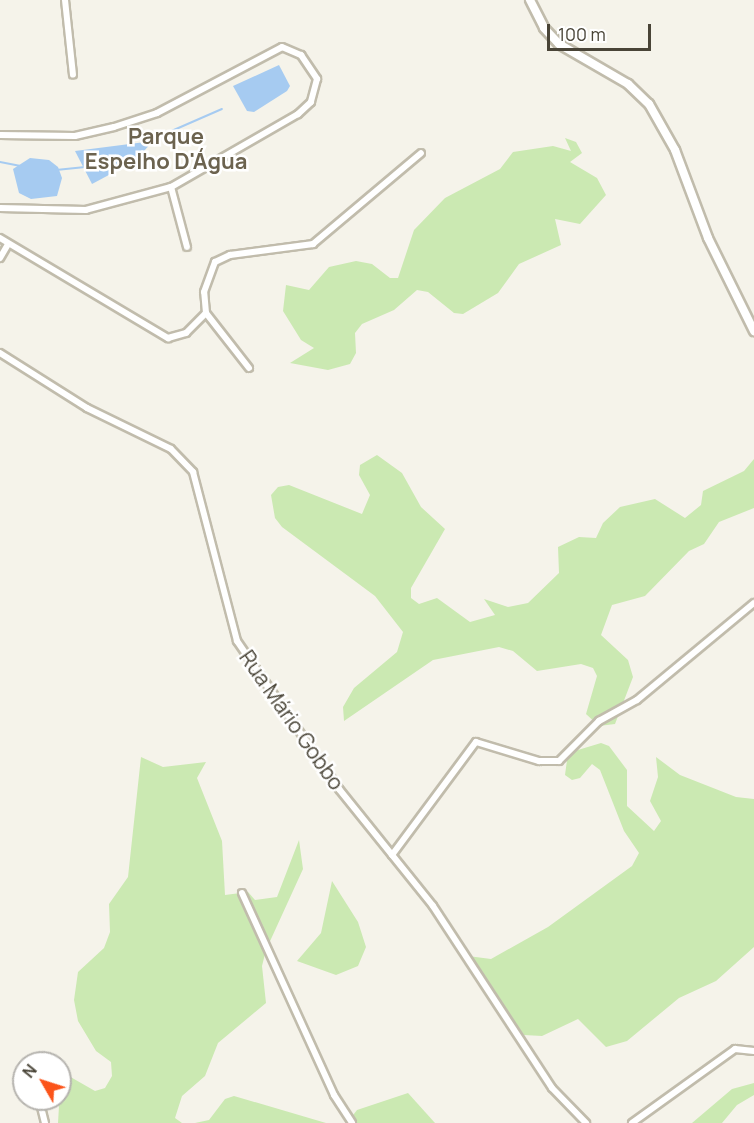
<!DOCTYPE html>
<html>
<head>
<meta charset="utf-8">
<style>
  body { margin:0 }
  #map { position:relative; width:754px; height:1123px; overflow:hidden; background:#f5f3ea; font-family:Manrope,sans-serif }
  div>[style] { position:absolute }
  .green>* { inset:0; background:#cbe9b2 }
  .water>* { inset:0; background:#a6cbf1 }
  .stream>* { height:2px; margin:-1px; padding:0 1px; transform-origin:1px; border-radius:1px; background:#a6cbf1 }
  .roads { filter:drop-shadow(2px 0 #c1bcac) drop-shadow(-2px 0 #c1bcac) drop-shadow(0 2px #c1bcac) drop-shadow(0 -2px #c1bcac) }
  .minor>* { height:6px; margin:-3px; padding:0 3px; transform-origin:3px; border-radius:3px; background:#fff }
  .tertiary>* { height:8px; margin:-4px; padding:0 4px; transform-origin:4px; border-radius:4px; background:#fff }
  span { translate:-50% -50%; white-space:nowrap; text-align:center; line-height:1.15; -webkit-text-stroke:5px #fff; paint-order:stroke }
  .street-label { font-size:21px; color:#494437 }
  .neighbourhood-label { font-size:22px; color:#6c634f; font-weight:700 }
  .north { position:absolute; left:12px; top:1051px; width:60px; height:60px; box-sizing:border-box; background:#fff; border:2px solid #b6b4af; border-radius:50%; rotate:309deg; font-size:16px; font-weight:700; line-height:24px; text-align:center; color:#494437 }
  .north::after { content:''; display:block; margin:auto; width:21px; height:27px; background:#fb541a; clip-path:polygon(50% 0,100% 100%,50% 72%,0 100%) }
  .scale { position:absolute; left:547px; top:24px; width:104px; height:27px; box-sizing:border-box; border:3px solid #494437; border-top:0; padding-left:8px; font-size:18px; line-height:21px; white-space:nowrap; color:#494437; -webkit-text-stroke:4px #fff; paint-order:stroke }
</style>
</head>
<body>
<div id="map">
  <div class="green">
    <div style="clip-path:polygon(565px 138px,576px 142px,582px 153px,570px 162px,597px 178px,606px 195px,580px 224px,555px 219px,561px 245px,519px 264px,498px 293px,463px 314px,454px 313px,428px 292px,417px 290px,394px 310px,362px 324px,355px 333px,356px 353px,350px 364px,328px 370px,290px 363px,314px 348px,301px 340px,283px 311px,286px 285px,309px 290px,329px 267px,356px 261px,372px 264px,390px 278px,398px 278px,414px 230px,445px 198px,500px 169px,513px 152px,553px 146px,571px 151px)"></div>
    <div style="clip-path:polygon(377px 455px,402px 473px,421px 507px,445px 529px,411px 588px,411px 598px,419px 604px,437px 598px,470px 622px,495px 615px,484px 599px,508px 607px,528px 603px,559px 573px,558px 547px,579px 537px,596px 538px,603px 523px,620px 507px,655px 499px,685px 518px,701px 505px,703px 491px,744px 471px,754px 459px,754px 508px,719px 522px,704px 544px,689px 551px,645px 596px,612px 605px,601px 635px,628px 660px,633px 677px,615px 724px,599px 726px,586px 714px,597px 676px,593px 668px,581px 664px,537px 671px,513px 651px,499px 647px,433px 660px,344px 721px,343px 707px,354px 688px,397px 652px,403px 632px,375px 596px,282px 527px,275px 518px,271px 495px,278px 487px,289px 485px,362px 514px,370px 495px,359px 475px,360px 465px)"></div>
    <div style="clip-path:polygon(601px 743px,609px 746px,627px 770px,627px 806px,654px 831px,661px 821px,650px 801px,658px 777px,656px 757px,680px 775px,736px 797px,754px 799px,754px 947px,716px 981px,679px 998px,627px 1041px,606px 1047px,578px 1019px,542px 1036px,524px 1035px,468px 956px,491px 959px,548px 927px,632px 866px,639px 853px,624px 831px,600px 770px,592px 764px,580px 778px,572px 780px,565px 775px,568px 753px)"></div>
    <div style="clip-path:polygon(141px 757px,163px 767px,206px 762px,197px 778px,222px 841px,225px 895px,248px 892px,255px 900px,277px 897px,299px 840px,303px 869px,266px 950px,262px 966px,266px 1003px,218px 1043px,205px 1076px,182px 1096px,175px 1118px,182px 1123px,58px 1123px,59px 1106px,48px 1099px,60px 1099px,60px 1071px,95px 1091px,105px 1088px,112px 1076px,111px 1062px,96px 1051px,78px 1021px,74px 1000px,78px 972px,104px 948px,110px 932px,109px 904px,128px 877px)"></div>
    <div style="clip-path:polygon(332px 881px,358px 922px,366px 947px,358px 966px,336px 975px,297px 961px,321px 933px)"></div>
    <div style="clip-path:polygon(754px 1083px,754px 1095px,737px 1105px,722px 1123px,692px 1123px,732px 1089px)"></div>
    <div style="clip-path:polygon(408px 1093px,435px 1123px,347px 1123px,357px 1110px)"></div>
    <div style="clip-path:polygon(234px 1096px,326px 1123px,195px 1123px,209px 1120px,225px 1099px)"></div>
  </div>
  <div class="water">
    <div style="clip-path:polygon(279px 65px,290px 86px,287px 91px,254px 112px,247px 111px,233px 86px)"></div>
    <div style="clip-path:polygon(153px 141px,135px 161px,92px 184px,75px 151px)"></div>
    <div style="clip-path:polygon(30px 158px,49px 160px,58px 167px,62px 178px,57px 196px,31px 199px,19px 193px,13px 169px)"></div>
  </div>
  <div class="stream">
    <div style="left:144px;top:143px;width:85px;rotate:-23.6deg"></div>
    <div style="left:0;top:162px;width:21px;rotate:11deg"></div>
    <div style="left:56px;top:170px;width:27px;rotate:-6deg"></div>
  </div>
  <div class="roads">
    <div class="minor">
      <div style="left:65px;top:0;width:75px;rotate:83.9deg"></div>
      <div style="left:0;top:135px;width:75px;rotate:0.8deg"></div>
      <div style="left:75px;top:136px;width:40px;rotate:-13deg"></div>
      <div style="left:114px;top:127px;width:45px;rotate:-18deg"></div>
      <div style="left:157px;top:113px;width:141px;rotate:-27.8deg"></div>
      <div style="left:282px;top:47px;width:21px;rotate:23deg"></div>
      <div style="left:301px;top:55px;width:29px;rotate:56deg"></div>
      <div style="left:317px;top:79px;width:24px;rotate:105deg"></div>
      <div style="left:311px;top:102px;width:18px;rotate:137deg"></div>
      <div style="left:298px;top:114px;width:146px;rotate:150.1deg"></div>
      <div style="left:171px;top:187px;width:88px;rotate:164.9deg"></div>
      <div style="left:86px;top:210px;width:86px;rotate:-178.7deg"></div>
      <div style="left:171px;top:187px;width:62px;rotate:75.1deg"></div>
      <div style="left:0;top:238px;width:196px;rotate:30.8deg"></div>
      <div style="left:168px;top:338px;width:19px;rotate:-16deg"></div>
      <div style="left:186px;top:333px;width:28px;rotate:-45deg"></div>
      <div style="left:0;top:258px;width:16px;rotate:-60deg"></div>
      <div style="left:0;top:353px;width:103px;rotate:32.3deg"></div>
      <div style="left:87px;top:408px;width:93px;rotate:26deg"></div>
      <div style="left:171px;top:449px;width:32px;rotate:46deg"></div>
      <div style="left:193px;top:472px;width:175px;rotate:75.4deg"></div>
      <div style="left:237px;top:641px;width:180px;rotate:55.4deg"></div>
      <div style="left:339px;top:789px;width:150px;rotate:51.2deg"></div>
      <div style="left:433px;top:906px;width:217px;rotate:56.8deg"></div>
      <div style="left:552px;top:1088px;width:49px;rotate:45.8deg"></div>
      <div style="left:249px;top:368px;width:70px;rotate:-128deg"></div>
      <div style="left:206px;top:313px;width:21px;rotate:-95deg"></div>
      <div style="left:204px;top:292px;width:32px;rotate:-70deg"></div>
      <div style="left:215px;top:262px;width:17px;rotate:-25deg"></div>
      <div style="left:230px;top:255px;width:84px;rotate:-7.5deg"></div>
      <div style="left:313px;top:244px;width:141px;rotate:-40.1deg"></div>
      <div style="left:392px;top:855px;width:141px;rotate:-53.4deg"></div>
      <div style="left:476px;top:742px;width:66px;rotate:16.8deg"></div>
      <div style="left:539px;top:761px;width:20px"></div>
      <div style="left:559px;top:761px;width:57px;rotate:-45deg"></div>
      <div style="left:599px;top:721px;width:43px;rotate:-28.9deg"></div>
      <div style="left:637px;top:700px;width:152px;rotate:-39.7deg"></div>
      <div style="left:242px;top:893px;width:222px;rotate:65.5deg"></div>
      <div style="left:334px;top:1095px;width:33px;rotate:57deg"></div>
      <div style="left:19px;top:1079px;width:6px;rotate:31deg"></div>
      <div style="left:39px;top:1099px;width:25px;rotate:76deg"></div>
      <div style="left:632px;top:1123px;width:127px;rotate:-35.7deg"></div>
      <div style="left:735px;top:1049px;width:19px;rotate:6deg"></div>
    </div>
    <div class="tertiary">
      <div style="left:530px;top:0;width:31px;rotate:63deg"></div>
      <div style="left:544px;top:28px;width:22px;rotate:47deg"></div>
      <div style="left:559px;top:44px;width:80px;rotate:30.1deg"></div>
      <div style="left:628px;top:84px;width:29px;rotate:44deg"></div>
      <div style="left:649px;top:104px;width:53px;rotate:60.5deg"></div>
      <div style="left:675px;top:150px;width:94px;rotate:69.4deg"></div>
      <div style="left:708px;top:238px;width:104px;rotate:63.7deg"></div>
    </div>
  </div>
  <div class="street-label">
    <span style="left:292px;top:720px;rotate:55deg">Rua Mário Gobbo</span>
  </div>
  <div class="neighbourhood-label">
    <span style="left:166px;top:149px">Parque<br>Espelho D'Água</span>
  </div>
  <div class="north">N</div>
  <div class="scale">100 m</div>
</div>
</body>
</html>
